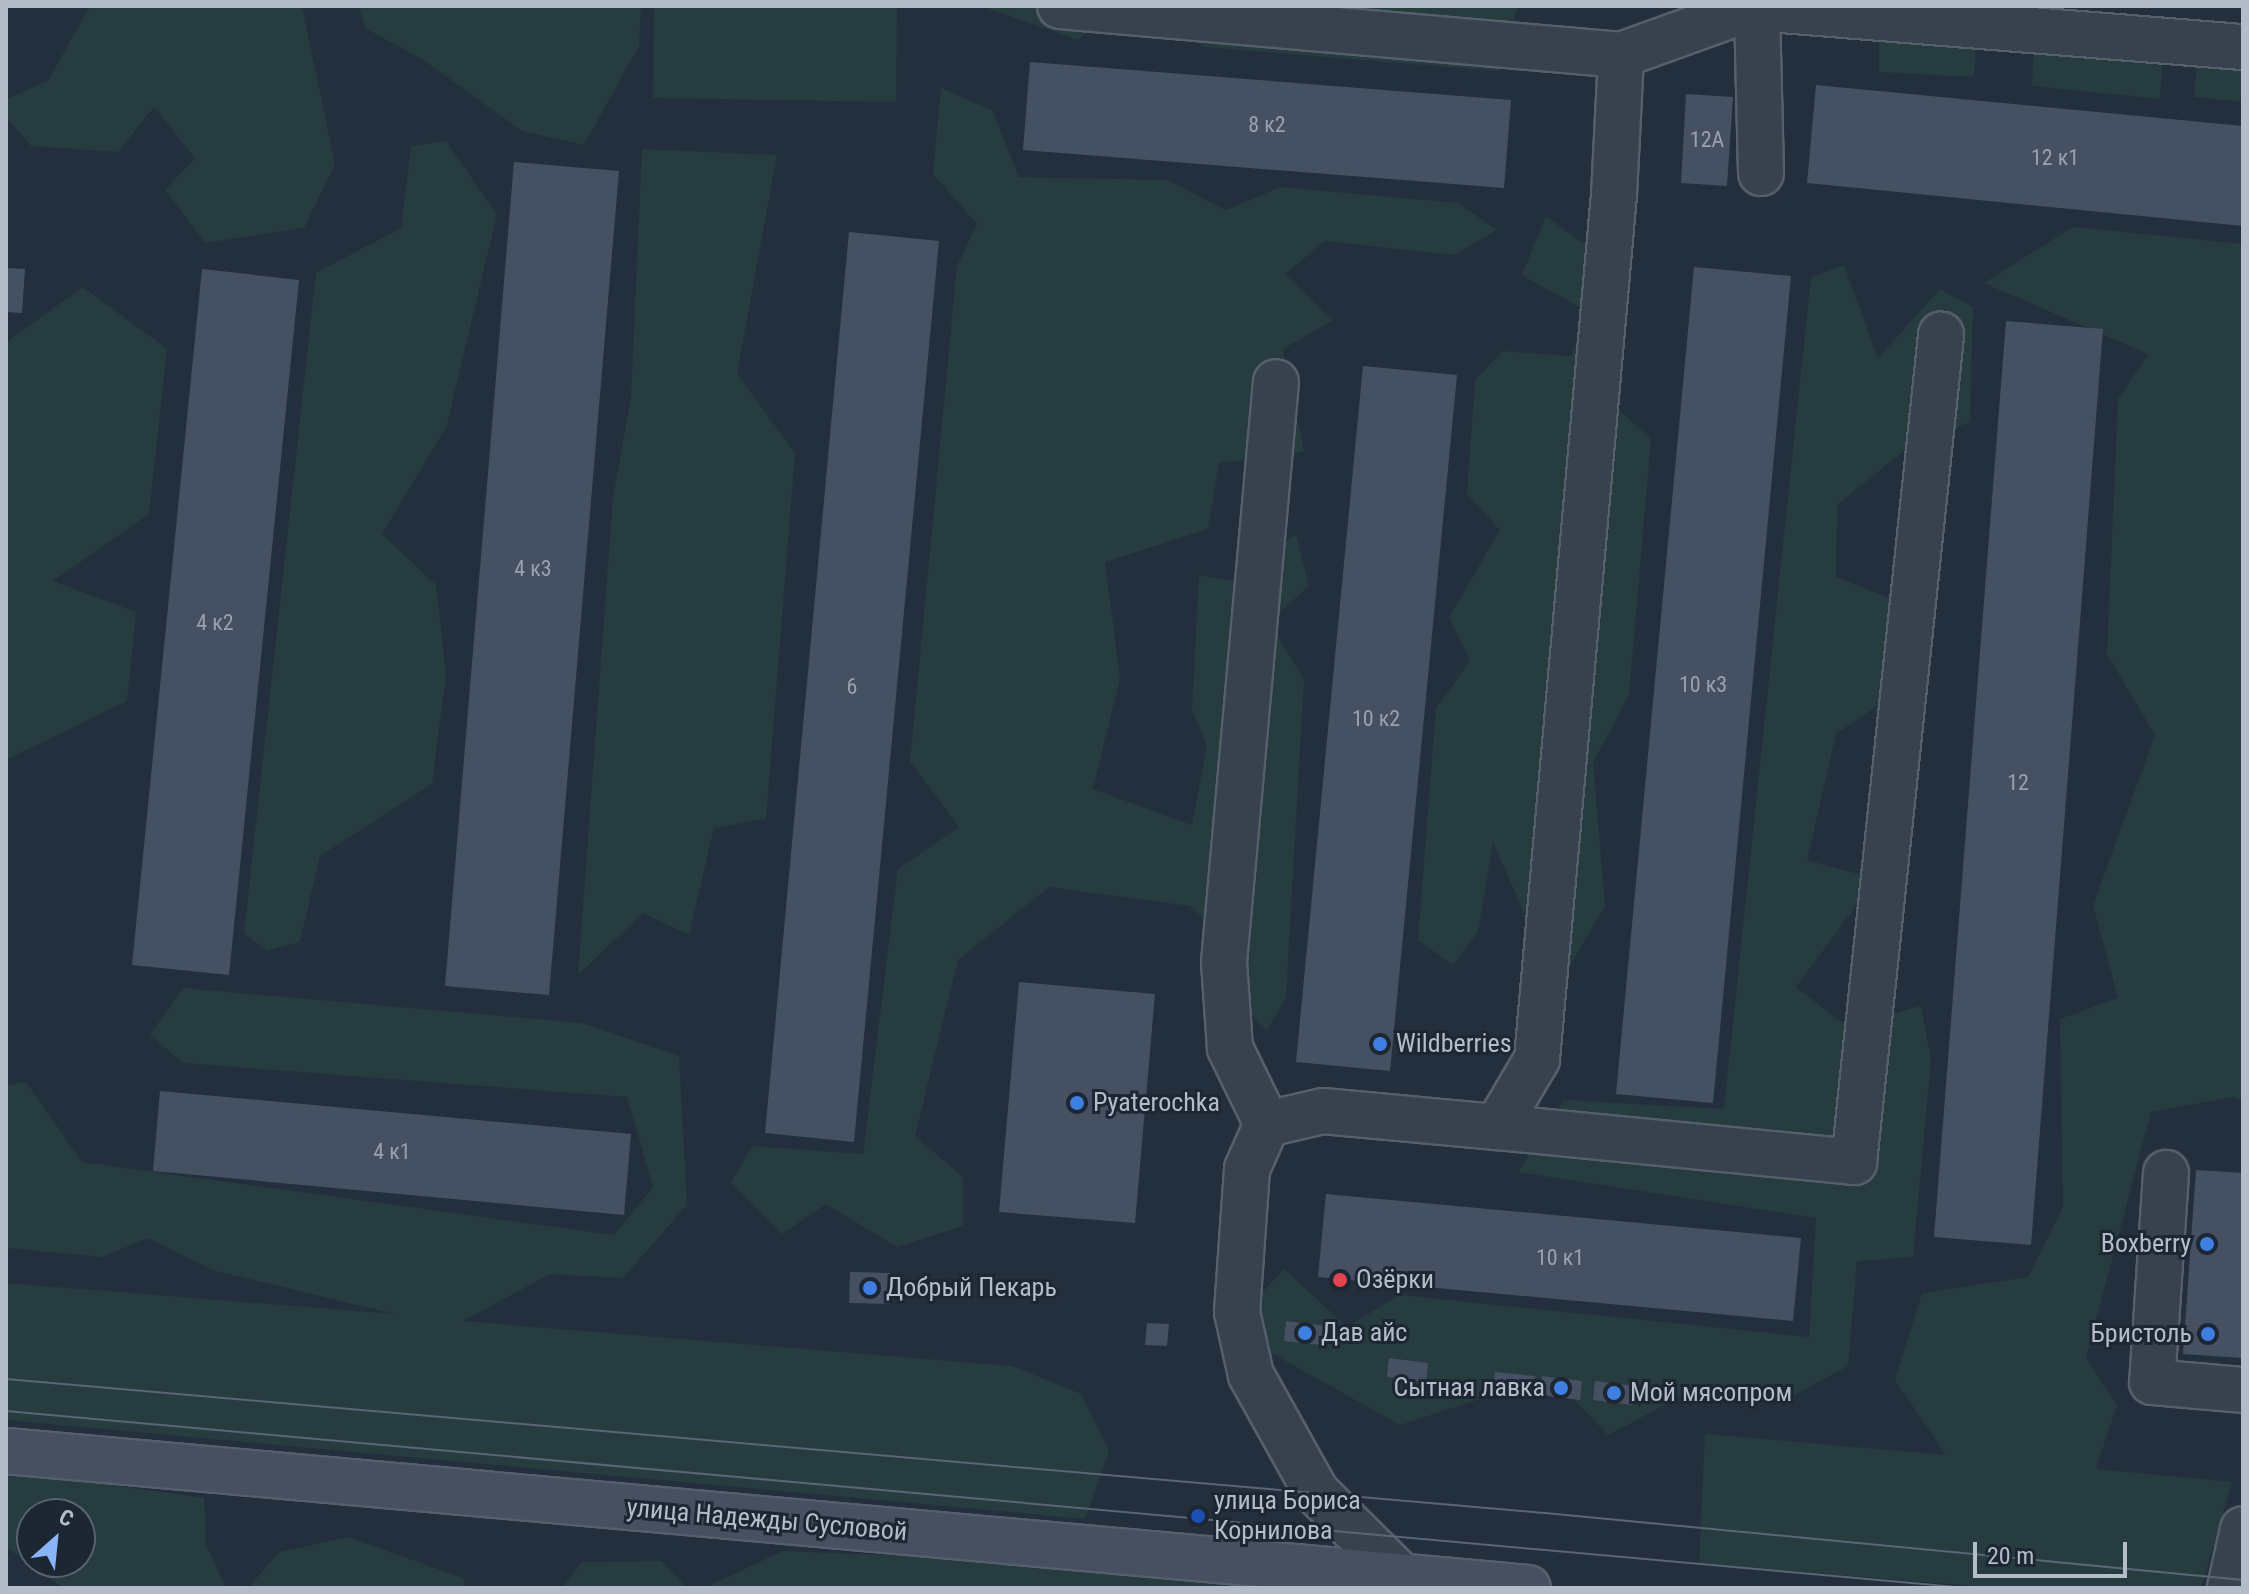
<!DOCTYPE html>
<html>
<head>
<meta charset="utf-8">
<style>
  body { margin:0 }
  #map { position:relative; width:2249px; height:1594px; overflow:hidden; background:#242f3e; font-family:"Roboto Condensed",sans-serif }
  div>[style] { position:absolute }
  .green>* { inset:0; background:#263c3f }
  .building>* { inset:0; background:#455162 }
  .roads { filter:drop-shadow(2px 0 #565f6c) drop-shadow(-2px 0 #565f6c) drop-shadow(0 2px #565f6c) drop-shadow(0 -2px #565f6c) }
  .street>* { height:44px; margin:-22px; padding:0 22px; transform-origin:22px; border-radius:22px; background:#38414e }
  .secondary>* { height:44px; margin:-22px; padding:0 22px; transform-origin:22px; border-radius:22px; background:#465061 }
  .tram>* { height:2px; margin:-1px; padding:0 1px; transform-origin:1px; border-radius:1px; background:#5a6575 }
  .dots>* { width:22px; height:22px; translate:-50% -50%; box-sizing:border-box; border:4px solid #1d2633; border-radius:50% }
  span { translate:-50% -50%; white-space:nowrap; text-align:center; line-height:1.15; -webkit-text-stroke:6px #1d2633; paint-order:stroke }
  .number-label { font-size:22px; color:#98a1af }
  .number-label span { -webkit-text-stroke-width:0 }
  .poi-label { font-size:26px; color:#b4bcc9 }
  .left { translate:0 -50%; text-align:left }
  .right { translate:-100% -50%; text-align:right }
  .street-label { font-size:26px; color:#b4bcc9 }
  .frame { position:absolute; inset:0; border:8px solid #b4bcc9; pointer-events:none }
  .north { position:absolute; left:16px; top:1498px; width:80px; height:80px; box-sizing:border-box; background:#1d2633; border:2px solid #59626f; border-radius:50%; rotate:27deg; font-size:22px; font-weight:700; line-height:32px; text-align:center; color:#b4bcc9 }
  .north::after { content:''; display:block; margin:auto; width:28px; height:36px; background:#8ab4f8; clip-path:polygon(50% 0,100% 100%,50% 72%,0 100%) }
  .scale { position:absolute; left:1973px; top:1542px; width:154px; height:36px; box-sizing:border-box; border:4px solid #b4bcc9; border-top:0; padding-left:10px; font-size:24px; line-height:28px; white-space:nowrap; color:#b4bcc9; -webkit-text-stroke:6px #1d2633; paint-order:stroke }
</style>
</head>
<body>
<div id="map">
  <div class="green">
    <div style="clip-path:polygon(90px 6px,302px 6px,335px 164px,304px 228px,205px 243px,165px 190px,195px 158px,154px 107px,118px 152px,31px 146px,6px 117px,6px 99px,48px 81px)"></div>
    <div style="clip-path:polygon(359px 6px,641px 6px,639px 46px,584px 145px,522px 131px,422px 59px,365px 28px)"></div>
    <div style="clip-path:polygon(654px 6px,897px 6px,896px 102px,653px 98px)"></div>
    <div style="clip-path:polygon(981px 6px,1121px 6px,1078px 40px)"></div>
    <div style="clip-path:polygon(1157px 6px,1518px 6px,1498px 71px,1204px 47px)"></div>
    <div style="clip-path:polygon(1879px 35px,1976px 43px,1974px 77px,1879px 72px)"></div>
    <div style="clip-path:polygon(2034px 41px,2163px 51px,2160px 99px,2032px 86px)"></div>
    <div style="clip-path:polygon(2198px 54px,2243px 58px,2243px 102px,2194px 97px)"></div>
    <div style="clip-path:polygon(941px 88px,993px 111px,1019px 177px,1167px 180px,1226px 210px,1280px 187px,1458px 203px,1497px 230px,1454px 255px,1325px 241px,1285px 274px,1333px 320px,1283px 349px,1304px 452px,1219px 463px,1208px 529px,1105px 562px,1120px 678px,1093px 789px,1192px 825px,1207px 745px,1192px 710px,1199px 575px,1230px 581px,1296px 534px,1309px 586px,1269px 622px,1304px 679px,1286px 997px,1267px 1030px,1243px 1009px,1244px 955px,1190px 906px,1049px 887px,958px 960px,915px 1136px,963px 1177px,963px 1226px,897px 1247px,826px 1204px,782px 1234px,731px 1183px,752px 1146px,863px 1154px,898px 869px,959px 827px,910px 762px,957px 266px,977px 224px,933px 174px)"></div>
    <div style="clip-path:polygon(446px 141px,497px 215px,446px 428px,382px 534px,436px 585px,446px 674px,432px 784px,320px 856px,300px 942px,267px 951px,244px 933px,316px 273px,401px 228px,411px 146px)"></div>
    <div style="clip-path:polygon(642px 149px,777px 155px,737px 374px,795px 453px,766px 819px,714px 828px,689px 935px,643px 913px,578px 975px,613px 497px,631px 397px)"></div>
    <div style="clip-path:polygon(1546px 216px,1630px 278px,1616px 407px,1651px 439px,1629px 695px,1593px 763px,1605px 906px,1549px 1001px,1520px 978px,1534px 936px,1493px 842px,1478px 932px,1453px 965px,1418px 940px,1436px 708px,1470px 661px,1449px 617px,1500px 530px,1467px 494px,1475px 381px,1502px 351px,1571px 356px,1586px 311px,1522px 275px)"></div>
    <div style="clip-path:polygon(2073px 227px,2243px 244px,2243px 1101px,2233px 1097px,2151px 1112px,2086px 1358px,2117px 1405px,2096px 1469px,2232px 1482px,2201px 1588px,2001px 1588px,1699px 1564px,1705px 1434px,1946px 1455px,1895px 1380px,1922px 1293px,2028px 1277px,2063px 1208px,2060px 1019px,2118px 998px,2093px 905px,2155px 735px,2107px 654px,2118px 399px,2148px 354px,1984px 283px)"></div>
    <div style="clip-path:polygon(1844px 265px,1878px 358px,1940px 289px,1973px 307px,1970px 422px,1912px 444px,1837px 505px,1836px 577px,1899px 602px,1887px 699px,1836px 734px,1807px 860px,1876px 879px,1796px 987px,1847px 1026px,1921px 1006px,1931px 1060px,1913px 1257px,1857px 1261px,1848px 1366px,1781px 1402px,1693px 1390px,1608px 1435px,1551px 1376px,1400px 1425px,1266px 1350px,1259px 1296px,1284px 1269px,1347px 1327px,1399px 1295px,1809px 1337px,1816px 1218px,1518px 1172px,1564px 1100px,1724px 1109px,1811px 277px)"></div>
    <div style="clip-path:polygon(83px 287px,167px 349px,149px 514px,53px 581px,136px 612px,127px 701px,6px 760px,6px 347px,9px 340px)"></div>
    <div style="clip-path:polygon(183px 988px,582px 1023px,679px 1056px,687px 1205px,623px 1278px,550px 1274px,463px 1321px,1012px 1366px,1081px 1394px,1109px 1451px,1085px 1519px,6px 1420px,6px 1283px,394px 1314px,213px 1270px,148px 1238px,102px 1257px,6px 1248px,6px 1086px,26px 1082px,82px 1162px,614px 1235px,653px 1187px,627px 1097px,183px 1063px,150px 1035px)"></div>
    <div style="clip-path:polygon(evenodd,6px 1470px,204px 1498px,206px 1544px,226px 1588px,63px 1588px,6px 1547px,6px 1470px,32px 1514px,80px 1514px,80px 1562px,32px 1562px,32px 1514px)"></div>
    <div style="clip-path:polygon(348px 1537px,463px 1578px,466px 1588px,248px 1588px,279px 1552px)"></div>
    <div style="clip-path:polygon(783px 1551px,1031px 1561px,1285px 1588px,704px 1588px)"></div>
    <div style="clip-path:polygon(661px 1561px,687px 1588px,562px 1588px,582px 1562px)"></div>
  </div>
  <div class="building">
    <div style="clip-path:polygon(1030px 62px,1511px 100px,1504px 188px,1023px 150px)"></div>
    <div style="clip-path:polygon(1816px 85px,2243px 126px,2243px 226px,1807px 183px)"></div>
    <div style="clip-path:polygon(1686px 94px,1733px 97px,1727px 186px,1681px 183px)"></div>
    <div style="clip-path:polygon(514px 162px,619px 171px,549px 995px,445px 986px)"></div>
    <div style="clip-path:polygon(849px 232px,939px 241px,854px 1142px,765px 1133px)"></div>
    <div style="clip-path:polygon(1694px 267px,1791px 276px,1713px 1103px,1616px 1094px)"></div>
    <div style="clip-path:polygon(6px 268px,25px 269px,22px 313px,6px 312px)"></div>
    <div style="clip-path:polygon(202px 269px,299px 280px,229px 975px,132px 965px)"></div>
    <div style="clip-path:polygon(2006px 321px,2103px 329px,2031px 1245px,1934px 1237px)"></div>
    <div style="clip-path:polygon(1363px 366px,1457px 375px,1390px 1071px,1296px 1062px)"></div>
    <div style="clip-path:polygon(1019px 982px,1155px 994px,1135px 1223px,999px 1212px)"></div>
    <div style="clip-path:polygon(160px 1091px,631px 1134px,624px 1215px,153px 1171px)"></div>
    <div style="clip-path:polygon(2196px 1170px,2243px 1173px,2243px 1358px,2183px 1354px)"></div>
    <div style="clip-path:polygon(1326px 1194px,1801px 1238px,1793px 1321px,1318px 1277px)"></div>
    <div style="clip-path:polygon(850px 1272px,890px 1273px,890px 1304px,849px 1303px)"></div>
    <div style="clip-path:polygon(1286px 1321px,1326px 1326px,1323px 1345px,1284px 1341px)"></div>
    <div style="clip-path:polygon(1147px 1323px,1169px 1324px,1167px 1346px,1145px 1345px)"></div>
    <div style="clip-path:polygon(1389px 1358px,1428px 1363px,1426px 1382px,1387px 1377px)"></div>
    <div style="clip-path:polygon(1495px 1372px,1535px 1376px,1533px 1395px,1492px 1391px)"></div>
    <div style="clip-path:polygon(1542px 1376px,1582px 1381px,1580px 1400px,1540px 1395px)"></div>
    <div style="clip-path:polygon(1595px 1381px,1635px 1386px,1632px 1405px,1593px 1400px)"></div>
  </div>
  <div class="roads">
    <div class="street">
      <div style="left:1060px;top:6px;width:563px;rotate:4.99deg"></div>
      <div style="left:1621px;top:55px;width:145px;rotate:-19.8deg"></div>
      <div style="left:1761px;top:173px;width:165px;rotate:-91.4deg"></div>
      <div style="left:1757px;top:8px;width:488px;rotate:4.6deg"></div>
      <div style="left:1267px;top:1124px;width:57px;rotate:-13.1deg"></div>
      <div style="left:1323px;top:1111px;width:175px;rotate:5.3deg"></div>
      <div style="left:1497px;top:1127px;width:79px;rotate:-59.5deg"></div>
      <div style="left:1537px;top:1059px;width:867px;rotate:-84.91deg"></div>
      <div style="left:1614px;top:195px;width:140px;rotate:-87.1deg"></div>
      <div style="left:1267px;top:1124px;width:85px;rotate:-116deg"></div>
      <div style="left:1230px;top:1048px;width:86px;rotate:-94deg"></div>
      <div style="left:1224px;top:962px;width:582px;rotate:-84.88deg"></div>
      <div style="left:1267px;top:1124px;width:49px;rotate:114deg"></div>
      <div style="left:1247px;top:1169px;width:143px;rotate:94deg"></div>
      <div style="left:1237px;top:1312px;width:65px;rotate:77.5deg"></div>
      <div style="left:1251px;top:1375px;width:134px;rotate:60.9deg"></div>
      <div style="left:1316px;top:1492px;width:122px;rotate:44.7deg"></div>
      <div style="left:1403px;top:1578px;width:10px;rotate:96deg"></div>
      <div style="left:1497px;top:1127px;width:359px;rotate:5.6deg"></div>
      <div style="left:1854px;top:1162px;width:832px;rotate:-83.99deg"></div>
      <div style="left:2166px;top:1173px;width:209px;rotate:93.8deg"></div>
      <div style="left:2152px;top:1382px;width:91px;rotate:5deg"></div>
      <div style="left:2230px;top:1588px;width:60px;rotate:-77.6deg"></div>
    </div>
    <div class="secondary">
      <div style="left:6px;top:1451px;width:1528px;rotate:5.14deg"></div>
    </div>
  </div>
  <div class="tram">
    <div style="left:6px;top:1379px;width:1545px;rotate:4.98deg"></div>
    <div style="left:1545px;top:1513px;width:701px;rotate:5.48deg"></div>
    <div style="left:6px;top:1411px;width:1969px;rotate:5.16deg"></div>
  </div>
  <div class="dots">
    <div style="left:1380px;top:1044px;background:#3f7fe0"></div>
    <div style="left:1077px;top:1103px;background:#3f7fe0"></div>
    <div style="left:2207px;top:1244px;background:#3f7fe0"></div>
    <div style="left:1340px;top:1280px;background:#e0444e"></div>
    <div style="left:870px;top:1288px;background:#3f7fe0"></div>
    <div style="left:1305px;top:1333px;background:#3f7fe0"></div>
    <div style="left:2208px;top:1334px;background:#3f7fe0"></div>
    <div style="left:1561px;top:1388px;background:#3f7fe0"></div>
    <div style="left:1614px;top:1393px;background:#3f7fe0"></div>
    <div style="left:1198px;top:1516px;background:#1a4fb4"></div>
  </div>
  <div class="number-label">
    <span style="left:1267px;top:125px">8 к2</span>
    <span style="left:1707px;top:140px">12А</span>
    <span style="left:2055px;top:158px">12 к1</span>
    <span style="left:533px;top:569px">4 к3</span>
    <span style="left:215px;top:623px">4 к2</span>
    <span style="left:1703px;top:685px">10 к3</span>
    <span style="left:852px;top:687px">6</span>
    <span style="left:1376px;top:719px">10 к2</span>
    <span style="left:2018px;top:783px">12</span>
    <span style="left:392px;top:1152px">4 к1</span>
    <span style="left:1560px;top:1258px">10 к1</span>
  </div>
  <div class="poi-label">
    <span class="left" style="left:1396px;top:1044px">Wildberries</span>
    <span class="left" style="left:1093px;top:1103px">Pyaterochka</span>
    <span class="right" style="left:2191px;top:1244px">Boxberry</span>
    <span class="left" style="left:1356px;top:1280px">Озёрки</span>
    <span class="left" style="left:886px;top:1288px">Добрый Пекарь</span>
    <span class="left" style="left:1321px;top:1333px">Дав айс</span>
    <span class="right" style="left:2192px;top:1334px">Бристоль</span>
    <span class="right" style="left:1545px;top:1388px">Сытная лавка</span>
    <span class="left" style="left:1630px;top:1393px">Мой мясопром</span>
    <span class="left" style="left:1214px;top:1516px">улица Бориса<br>Корнилова</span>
  </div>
  <div class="street-label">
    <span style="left:767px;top:1520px;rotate:5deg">улица Надежды Сусловой</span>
  </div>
  <div class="frame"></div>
  <div class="north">С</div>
  <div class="scale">20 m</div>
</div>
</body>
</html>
